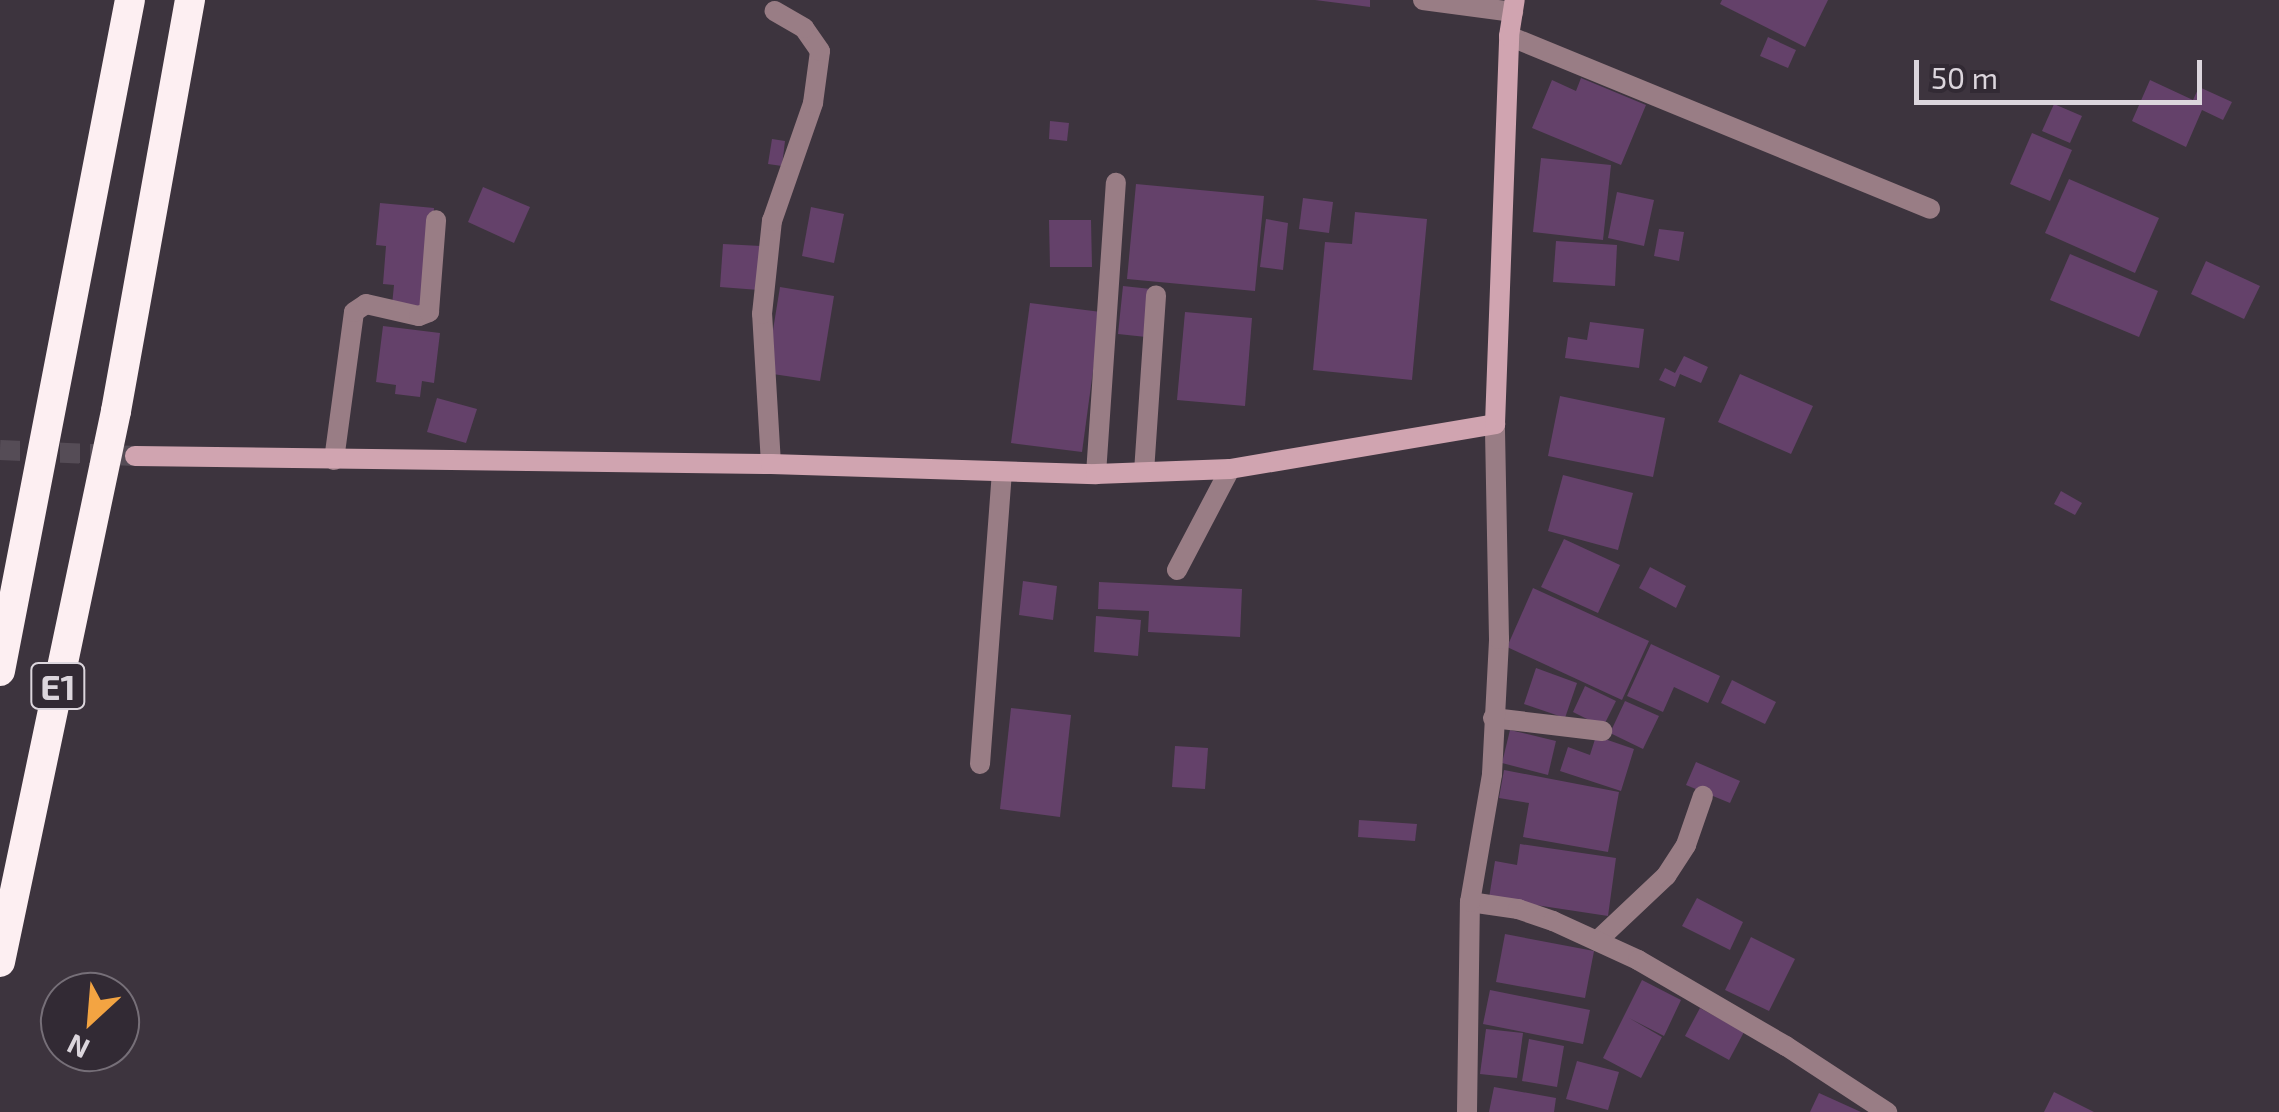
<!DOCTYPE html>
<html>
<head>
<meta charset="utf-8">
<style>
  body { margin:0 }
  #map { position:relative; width:2279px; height:1112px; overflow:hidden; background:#3d343e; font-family:"Exo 2",sans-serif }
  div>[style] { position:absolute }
  .building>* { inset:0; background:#64416a }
  .secondary-tunnel>* { height:20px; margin-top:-10px; transform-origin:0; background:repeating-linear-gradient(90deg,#554c56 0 20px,transparent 0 30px) }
  .lane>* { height:20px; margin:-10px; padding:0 10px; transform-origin:10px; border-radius:10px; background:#997d85 }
  .street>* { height:20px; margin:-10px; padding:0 10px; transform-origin:10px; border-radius:10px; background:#997d85 }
  .secondary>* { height:20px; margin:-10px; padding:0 10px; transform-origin:10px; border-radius:10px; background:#d0a4b0 }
  .highway>* { height:30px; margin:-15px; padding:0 15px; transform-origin:15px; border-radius:15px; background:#fdeff2 }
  span { translate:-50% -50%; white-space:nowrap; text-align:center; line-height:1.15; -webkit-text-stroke:10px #322a34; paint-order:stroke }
  .shield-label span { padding:2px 8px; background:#322a34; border:2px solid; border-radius:8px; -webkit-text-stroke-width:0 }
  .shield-label { font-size:35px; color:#dcd6dd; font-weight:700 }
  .north { position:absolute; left:40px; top:972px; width:100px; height:100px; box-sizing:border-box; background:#322a34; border:2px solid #766f78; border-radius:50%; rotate:206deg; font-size:28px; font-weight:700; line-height:40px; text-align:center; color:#dcd6dd }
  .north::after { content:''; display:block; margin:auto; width:35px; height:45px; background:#f3a442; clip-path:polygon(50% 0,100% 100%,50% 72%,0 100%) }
  .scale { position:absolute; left:1914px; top:60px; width:288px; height:45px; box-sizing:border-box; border:5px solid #dcd6dd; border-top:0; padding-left:12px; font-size:30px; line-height:35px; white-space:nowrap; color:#dcd6dd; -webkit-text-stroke:8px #322a34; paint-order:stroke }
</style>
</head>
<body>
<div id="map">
  <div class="building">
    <div style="clip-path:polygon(1315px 0,1370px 0,1370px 7px)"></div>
    <div style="clip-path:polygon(1722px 0,1828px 0,1805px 47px,1720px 4px)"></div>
    <div style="clip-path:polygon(1768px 37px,1796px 50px,1788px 68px,1760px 56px)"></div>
    <div style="clip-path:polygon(1581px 78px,1646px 105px,1621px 165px,1532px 128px,1552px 80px,1576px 91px)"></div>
    <div style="clip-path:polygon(2150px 80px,2193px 100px,2199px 87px,2232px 102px,2223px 120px,2202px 110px,2186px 147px,2132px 121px)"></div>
    <div style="clip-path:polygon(2054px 104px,2082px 116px,2070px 143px,2042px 131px)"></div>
    <div style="clip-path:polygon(1050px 121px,1069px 123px,1067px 141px,1049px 139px)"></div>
    <div style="clip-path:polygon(2032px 133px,2072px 150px,2050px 201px,2010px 184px)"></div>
    <div style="clip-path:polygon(772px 139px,785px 141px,782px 166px,768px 164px)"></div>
    <div style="clip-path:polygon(1541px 158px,1611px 165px,1603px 240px,1533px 232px)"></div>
    <div style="clip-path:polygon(2069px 179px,2159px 218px,2135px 273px,2045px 233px)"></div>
    <div style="clip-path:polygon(1136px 184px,1264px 196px,1255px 291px,1127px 279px)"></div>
    <div style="clip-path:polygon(483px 187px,530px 207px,514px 243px,468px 222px)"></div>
    <div style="clip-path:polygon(1617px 192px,1654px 200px,1644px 246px,1608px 238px)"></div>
    <div style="clip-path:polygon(1303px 198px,1333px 202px,1329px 233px,1299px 229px)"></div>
    <div style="clip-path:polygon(380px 203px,434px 208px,425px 308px,392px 305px,394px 285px,383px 284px,386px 246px,376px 245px)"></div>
    <div style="clip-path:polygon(811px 207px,844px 214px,834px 263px,802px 256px)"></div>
    <div style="clip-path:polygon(1355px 212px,1427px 219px,1412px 380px,1313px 370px,1325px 242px,1352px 244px)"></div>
    <div style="clip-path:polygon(1266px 219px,1288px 223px,1283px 270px,1260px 267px)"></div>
    <div style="clip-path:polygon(1049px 220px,1091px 220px,1092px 267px,1050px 267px)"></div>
    <div style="clip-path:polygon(1659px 229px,1684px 232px,1679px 261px,1654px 256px)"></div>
    <div style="clip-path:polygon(1556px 241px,1617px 245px,1615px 286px,1553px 282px)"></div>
    <div style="clip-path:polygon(723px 244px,761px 246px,759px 290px,720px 287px)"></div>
    <div style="clip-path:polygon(2070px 254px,2158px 291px,2139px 337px,2050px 300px)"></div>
    <div style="clip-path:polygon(2206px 261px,2260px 286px,2244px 319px,2191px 294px)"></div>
    <div style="clip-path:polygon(1123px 286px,1151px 289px,1146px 337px,1118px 334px)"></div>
    <div style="clip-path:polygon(780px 287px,834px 296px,820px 381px,766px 373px)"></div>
    <div style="clip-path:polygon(1030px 303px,1101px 312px,1082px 452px,1011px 443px)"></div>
    <div style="clip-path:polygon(1185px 312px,1252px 318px,1245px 406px,1177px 400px)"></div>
    <div style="clip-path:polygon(1590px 322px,1644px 329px,1639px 368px,1565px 358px,1568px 337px,1587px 340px)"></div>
    <div style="clip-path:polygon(383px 326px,440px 333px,434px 383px,422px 381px,420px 397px,395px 394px,396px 385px,376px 382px)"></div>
    <div style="clip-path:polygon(1684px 356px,1708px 367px,1701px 383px,1680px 374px,1675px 387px,1659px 380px,1665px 368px,1675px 373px)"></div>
    <div style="clip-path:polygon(1740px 374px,1813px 406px,1791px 454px,1718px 422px)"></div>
    <div style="clip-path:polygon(1560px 396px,1665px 418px,1653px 477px,1548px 456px)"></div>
    <div style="clip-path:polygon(437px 398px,477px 409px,466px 443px,427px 432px)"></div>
    <div style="clip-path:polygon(1563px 475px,1633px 493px,1618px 550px,1548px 531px)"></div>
    <div style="clip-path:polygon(2061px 491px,2082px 503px,2075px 515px,2054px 504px)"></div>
    <div style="clip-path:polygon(1564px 539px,1620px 565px,1598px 613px,1541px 587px)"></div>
    <div style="clip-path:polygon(1650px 567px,1686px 586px,1676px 608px,1639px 588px)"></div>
    <div style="clip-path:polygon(1023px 581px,1057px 586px,1053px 620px,1019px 615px)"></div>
    <div style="clip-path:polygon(1099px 582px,1242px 589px,1240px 637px,1148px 632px,1149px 611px,1098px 609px)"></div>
    <div style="clip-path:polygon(1533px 588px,1649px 641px,1622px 700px,1507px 647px)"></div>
    <div style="clip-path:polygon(1096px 616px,1141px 620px,1138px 656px,1094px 652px)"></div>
    <div style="clip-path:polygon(1651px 644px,1720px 676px,1708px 703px,1674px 687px,1663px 712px,1627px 696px)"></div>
    <div style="clip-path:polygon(1536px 668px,1577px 683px,1565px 718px,1524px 704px)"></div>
    <div style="clip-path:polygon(1732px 680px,1776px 702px,1765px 724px,1721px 703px)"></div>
    <div style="clip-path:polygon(1585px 686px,1616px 701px,1603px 727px,1573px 712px)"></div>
    <div style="clip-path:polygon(1625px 701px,1659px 716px,1643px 749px,1610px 733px)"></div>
    <div style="clip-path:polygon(1011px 708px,1071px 715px,1060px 817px,1000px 809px)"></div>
    <div style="clip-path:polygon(1510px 730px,1556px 741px,1548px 775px,1502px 763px)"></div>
    <div style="clip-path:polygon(1596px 736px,1634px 749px,1621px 791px,1560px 771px,1568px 747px,1590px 755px)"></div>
    <div style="clip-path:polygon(1175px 746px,1208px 748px,1205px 789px,1172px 787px)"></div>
    <div style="clip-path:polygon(1696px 762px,1740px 781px,1730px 803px,1686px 785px)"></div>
    <div style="clip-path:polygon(1504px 770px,1619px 792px,1608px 852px,1523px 837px,1529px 803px,1499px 798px)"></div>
    <div style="clip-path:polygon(1359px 820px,1417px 824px,1415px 841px,1358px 837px)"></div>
    <div style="clip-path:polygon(1520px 844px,1616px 858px,1608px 916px,1489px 898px,1495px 861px,1517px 865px)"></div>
    <div style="clip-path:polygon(1697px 898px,1743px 922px,1730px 950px,1682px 926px)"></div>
    <div style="clip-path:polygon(1505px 934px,1594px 951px,1585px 998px,1496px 982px)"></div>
    <div style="clip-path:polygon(1751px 937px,1795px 959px,1769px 1011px,1725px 990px)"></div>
    <div style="clip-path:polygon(1642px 980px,1681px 1000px,1664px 1036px,1629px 1018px,1662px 1037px,1641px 1078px,1603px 1058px)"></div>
    <div style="clip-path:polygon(1490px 990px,1590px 1010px,1583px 1044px,1483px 1024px)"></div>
    <div style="clip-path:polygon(1700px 1008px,1744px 1032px,1729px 1060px,1685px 1036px)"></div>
    <div style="clip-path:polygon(1486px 1029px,1523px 1033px,1517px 1078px,1480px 1074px)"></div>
    <div style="clip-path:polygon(1529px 1039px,1564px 1046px,1557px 1087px,1522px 1081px)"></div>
    <div style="clip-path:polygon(1577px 1061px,1619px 1072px,1608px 1110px,1566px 1099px)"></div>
    <div style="clip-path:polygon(1494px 1087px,1556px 1098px,1554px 1112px,1489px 1112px)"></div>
    <div style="clip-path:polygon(2054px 1092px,2094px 1112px,2044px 1112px)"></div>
    <div style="clip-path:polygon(1819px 1093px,1861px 1112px,1810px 1112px)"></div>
  </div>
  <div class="secondary-tunnel">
    <div style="left:0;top:450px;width:135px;rotate:2.5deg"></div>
  </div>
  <div class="lane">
    <div style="left:1423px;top:0;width:91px;rotate:7.6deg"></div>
    <div style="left:771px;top:464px;width:150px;rotate:-93.4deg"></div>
    <div style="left:762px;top:314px;width:94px;rotate:-83.9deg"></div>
    <div style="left:772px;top:221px;width:125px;rotate:-70.8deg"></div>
    <div style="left:813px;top:103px;width:52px;rotate:-82.3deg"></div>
    <div style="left:820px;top:51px;width:28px;rotate:-125deg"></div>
    <div style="left:804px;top:28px;width:34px;rotate:-150deg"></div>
    <div style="left:1144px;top:472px;width:177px;rotate:-86.1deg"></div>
    <div style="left:1096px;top:474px;width:292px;rotate:-86.1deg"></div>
    <div style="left:1177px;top:570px;width:114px;rotate:-62.3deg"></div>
    <div style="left:1493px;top:718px;width:110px;rotate:6.8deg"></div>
    <div style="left:980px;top:764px;width:291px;rotate:-85.7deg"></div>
    <div style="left:1597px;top:941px;width:95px;rotate:-43.3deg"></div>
    <div style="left:1666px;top:876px;width:37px;rotate:-57deg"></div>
    <div style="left:1686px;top:845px;width:52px;rotate:-70.9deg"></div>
  </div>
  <div class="street">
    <div style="left:1509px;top:36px;width:455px;rotate:22.3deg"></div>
    <div style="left:334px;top:460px;width:149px;rotate:-82.3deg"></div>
    <div style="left:354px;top:312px;width:14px;rotate:-34deg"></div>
    <div style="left:366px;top:304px;width:54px;rotate:12.8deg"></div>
    <div style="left:419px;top:316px;width:11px;rotate:-22deg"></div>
    <div style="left:429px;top:312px;width:92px;rotate:-85.6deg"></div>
    <div style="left:1470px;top:902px;width:49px;rotate:8.3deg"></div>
    <div style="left:1518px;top:909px;width:37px;rotate:19deg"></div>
    <div style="left:1553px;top:921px;width:94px;rotate:24.6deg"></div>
    <div style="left:1638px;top:960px;width:171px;rotate:30.2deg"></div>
    <div style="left:1786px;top:1046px;width:121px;rotate:33.2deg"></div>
    <div style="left:1467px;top:1112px;width:210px;rotate:-89.2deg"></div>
    <div style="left:1470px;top:902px;width:130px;rotate:-80.2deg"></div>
    <div style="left:1492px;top:774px;width:135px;rotate:-87deg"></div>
    <div style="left:1499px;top:639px;width:215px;rotate:-91.1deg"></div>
  </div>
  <div class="secondary">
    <div style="left:135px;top:456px;width:636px;rotate:0.72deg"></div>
    <div style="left:771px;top:464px;width:325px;rotate:1.8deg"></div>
    <div style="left:1096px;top:474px;width:134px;rotate:-2.1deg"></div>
    <div style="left:1230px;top:469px;width:269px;rotate:-9.6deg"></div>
    <div style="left:1495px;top:424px;width:388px;rotate:-87.9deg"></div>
    <div style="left:1509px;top:36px;width:36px;rotate:-81deg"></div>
  </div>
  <div class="highway">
    <div style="left:0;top:671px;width:683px;rotate:-79.04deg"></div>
    <div style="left:0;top:962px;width:563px;rotate:-78.11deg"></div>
    <div style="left:116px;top:411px;width:418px;rotate:-79.8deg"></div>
  </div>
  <div class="shield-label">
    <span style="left:58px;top:686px">E1</span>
  </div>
  <div class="north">N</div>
  <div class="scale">50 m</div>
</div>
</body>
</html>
